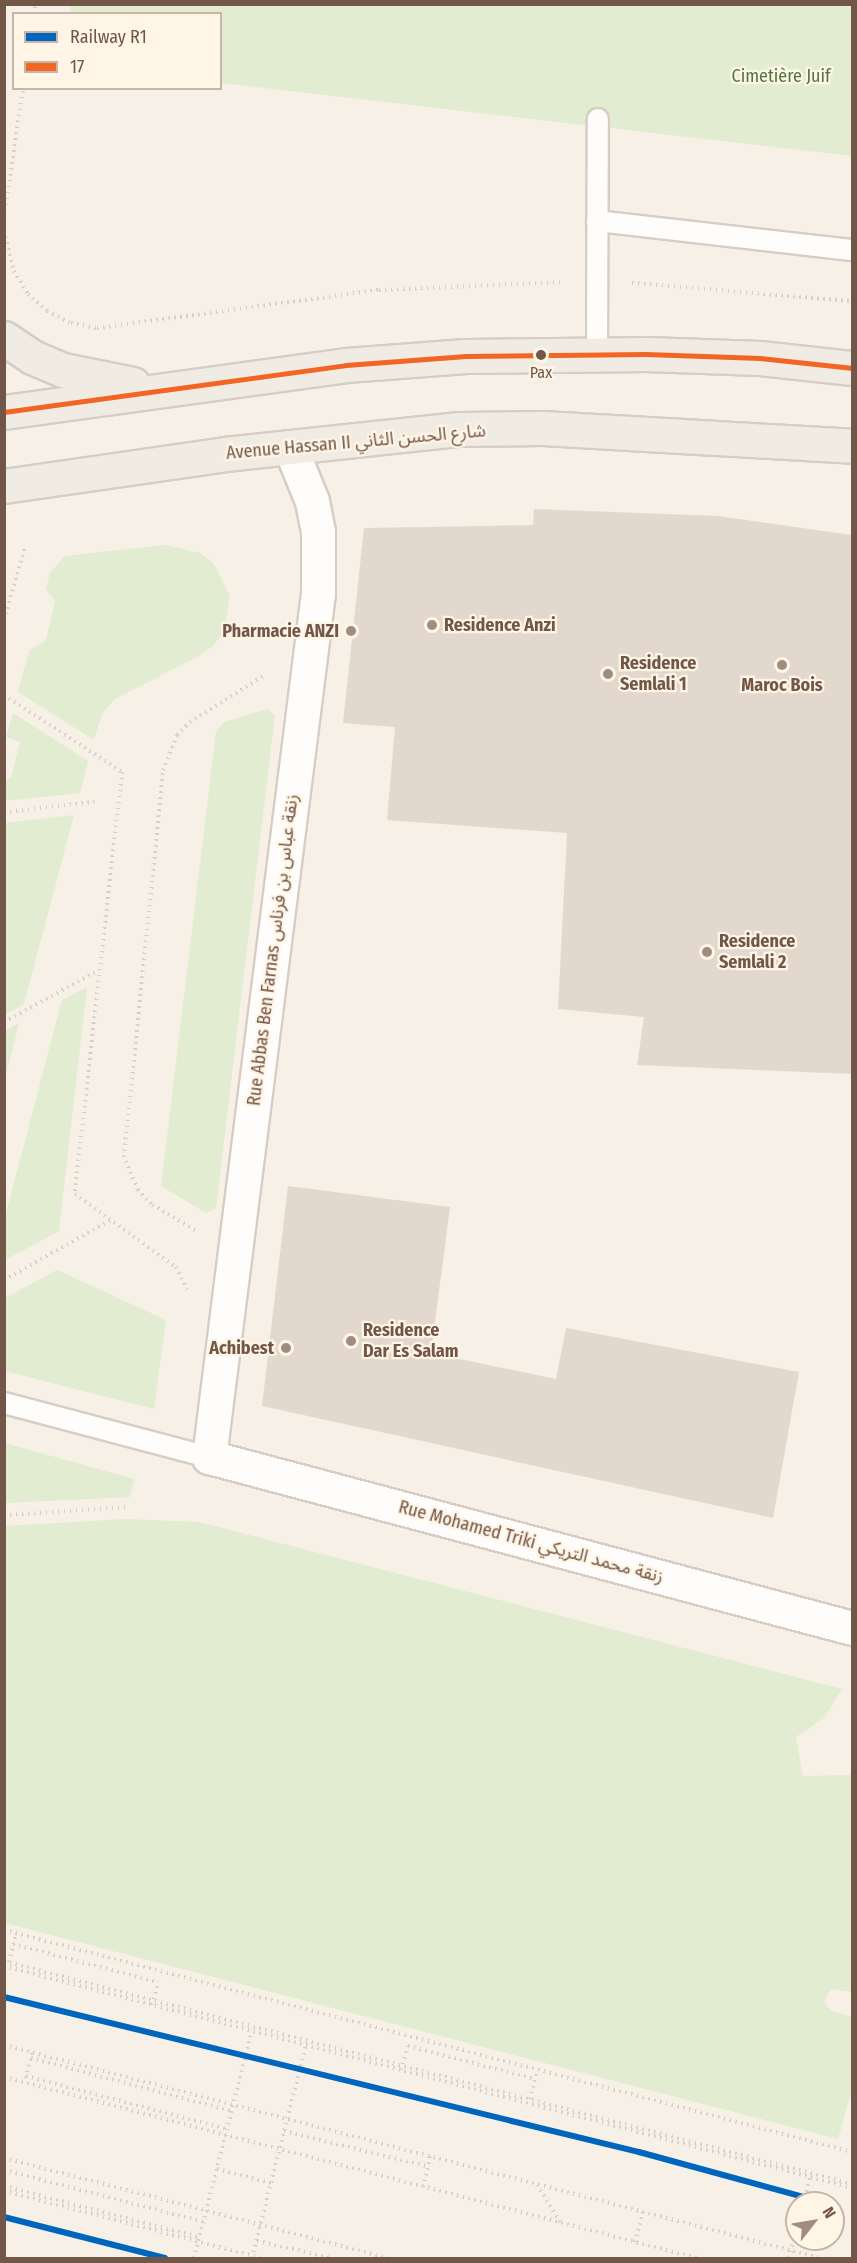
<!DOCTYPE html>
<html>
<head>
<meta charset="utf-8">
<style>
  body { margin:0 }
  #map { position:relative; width:857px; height:2263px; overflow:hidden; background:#f6f0e6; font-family:"Fira Sans Condensed","Noto Sans Arabic",sans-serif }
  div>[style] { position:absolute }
  .green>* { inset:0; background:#e1ecd1 }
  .building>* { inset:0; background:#e2d8ce }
  .path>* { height:4px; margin-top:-2px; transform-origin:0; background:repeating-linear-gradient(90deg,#d7cfc8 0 1.5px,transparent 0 6px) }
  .roads { filter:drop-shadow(2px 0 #d7cdc5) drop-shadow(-2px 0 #d7cdc5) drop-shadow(0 2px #d7cdc5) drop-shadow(0 -2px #d7cdc5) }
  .lane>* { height:20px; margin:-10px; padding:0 10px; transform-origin:10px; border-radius:10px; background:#fefdfb }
  .secondary>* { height:33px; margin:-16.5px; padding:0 16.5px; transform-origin:16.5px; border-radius:16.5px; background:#fefdfb }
  .primary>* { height:33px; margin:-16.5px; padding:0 16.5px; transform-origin:16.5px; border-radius:16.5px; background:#f1ece3 }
  .path-bridge>* { height:4px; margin-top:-2px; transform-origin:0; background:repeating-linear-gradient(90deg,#d7cfc8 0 1.5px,transparent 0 6px) }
  .bus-1>* { height:4.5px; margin:-2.25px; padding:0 2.25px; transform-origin:2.25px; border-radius:2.25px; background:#f26522 }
  .rail-1>* { height:6px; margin:-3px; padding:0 3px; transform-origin:3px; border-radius:3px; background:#0065bd }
  .dots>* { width:16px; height:16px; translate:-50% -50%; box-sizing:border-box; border:3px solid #fff5e6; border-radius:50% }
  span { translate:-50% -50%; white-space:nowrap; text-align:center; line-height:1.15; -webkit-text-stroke:4.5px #fff5e6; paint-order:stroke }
  .bus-label { font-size:16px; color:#725748 }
  .park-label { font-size:18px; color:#507841 }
  .street-label { font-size:18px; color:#725748 }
  .poi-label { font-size:18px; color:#725748; font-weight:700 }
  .left { translate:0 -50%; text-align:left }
  .right { translate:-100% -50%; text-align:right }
  .frame { position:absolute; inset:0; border:6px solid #725748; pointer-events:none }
  .legend { position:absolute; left:12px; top:12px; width:210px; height:78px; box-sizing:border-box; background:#fff5e6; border:2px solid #c7b6a7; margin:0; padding:8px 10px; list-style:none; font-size:18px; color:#725748 }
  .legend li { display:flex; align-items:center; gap:12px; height:30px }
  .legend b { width:30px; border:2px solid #c7b6a7 }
  .north { position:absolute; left:785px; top:2191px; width:60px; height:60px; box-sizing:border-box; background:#fff5e6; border:2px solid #c7b6a7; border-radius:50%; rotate:59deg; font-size:16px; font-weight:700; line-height:24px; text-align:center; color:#725748 }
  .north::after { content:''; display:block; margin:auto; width:21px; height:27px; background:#a08d7f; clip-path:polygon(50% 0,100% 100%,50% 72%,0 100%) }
</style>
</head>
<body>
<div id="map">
  <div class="green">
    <div style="clip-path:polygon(71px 4px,852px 5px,852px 156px,221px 83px,220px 14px,70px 14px)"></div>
    <div style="clip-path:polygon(165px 545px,200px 553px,214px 564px,230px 596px,224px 632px,213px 646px,199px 656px,115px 699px,102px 714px,94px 740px,18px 692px,29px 651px,46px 640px,55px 601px,46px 589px,50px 573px,65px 556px)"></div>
    <div style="clip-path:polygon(267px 709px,275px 715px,216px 1208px,206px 1213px,161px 1186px,216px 732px,224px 722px)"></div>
    <div style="clip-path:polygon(13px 713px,88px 761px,80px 793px,5px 801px,5px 781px,11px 778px,20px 742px,6px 737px)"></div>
    <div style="clip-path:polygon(74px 815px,24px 1004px,5px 1015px,5px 823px)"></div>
    <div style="clip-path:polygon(87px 987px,59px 1231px,5px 1260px,5px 1217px,62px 1000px)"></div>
    <div style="clip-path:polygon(19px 1023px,5px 1079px,5px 1031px)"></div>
    <div style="clip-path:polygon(57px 1270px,166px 1320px,154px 1409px,5px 1371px,5px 1298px)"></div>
    <div style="clip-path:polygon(5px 1443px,134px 1479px,130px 1497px,5px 1503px)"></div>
    <div style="clip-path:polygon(125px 1519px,199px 1522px,842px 1689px,824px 1718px,796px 1737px,803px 1776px,852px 1775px,852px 1992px,831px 1989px,824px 2002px,831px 2011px,852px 2017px,852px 2090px,838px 2139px,5px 1923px,5px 1526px)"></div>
  </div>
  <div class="building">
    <div style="clip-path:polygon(534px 509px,717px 516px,852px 535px,852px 1074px,637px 1065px,644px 1017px,558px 1009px,567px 833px,387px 820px,395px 727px,343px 723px,364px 528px,533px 525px)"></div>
    <div style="clip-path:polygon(288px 1186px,450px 1207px,431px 1353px,556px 1379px,566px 1328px,799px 1372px,773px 1518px,262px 1406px)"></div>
  </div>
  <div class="path">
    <div style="left:34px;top:14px;width:10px;rotate:-79deg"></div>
    <div style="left:4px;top:217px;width:130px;rotate:-81.6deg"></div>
    <div style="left:4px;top:231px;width:41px;rotate:76deg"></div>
    <div style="left:14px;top:271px;width:27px;rotate:59deg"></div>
    <div style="left:28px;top:294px;width:25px;rotate:42deg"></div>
    <div style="left:47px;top:311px;width:27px;rotate:27deg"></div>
    <div style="left:71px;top:323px;width:26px;rotate:11deg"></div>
    <div style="left:97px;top:328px;width:285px;rotate:-7.7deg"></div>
    <div style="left:379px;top:290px;width:186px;rotate:-2.5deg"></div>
    <div style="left:632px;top:283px;width:221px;rotate:4.7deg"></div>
    <div style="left:4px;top:620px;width:76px;rotate:-74deg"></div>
    <div style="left:4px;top:695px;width:141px;rotate:33.1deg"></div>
    <div style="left:122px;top:772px;width:425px;rotate:96.4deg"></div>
    <div style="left:75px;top:1194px;width:125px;rotate:35.9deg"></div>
    <div style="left:176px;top:1267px;width:25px;rotate:64deg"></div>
    <div style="left:4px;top:812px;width:91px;rotate:-6.3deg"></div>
    <div style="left:4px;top:1022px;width:108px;rotate:-28.7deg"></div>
    <div style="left:195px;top:1230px;width:51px;rotate:-149.4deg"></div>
    <div style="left:151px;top:1204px;width:19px;rotate:-133deg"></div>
    <div style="left:138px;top:1190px;width:36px;rotate:-113deg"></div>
    <div style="left:124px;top:1157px;width:389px;rotate:-84.2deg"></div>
    <div style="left:163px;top:770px;width:38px;rotate:-68deg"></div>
    <div style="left:177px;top:735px;width:18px;rotate:-45deg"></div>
    <div style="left:190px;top:722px;width:89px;rotate:-32.1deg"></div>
    <div style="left:4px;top:1280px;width:123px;rotate:-29.3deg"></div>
    <div style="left:4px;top:1515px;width:124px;rotate:-3.7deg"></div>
    <div style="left:4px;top:1930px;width:877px;rotate:14.67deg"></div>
    <div style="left:13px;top:1944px;width:150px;rotate:14.7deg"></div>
    <div style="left:4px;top:1961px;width:877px;rotate:14.73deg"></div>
    <div style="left:9px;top:1962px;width:30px;rotate:-76deg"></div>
    <div style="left:4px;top:1966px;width:877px;rotate:14.67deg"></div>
    <div style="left:4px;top:2045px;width:843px;rotate:14.63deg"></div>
    <div style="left:408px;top:2046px;width:131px;rotate:14.6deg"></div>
    <div style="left:31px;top:2058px;width:208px;rotate:14.8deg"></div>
    <div style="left:26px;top:2076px;width:208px;rotate:14.8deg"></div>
    <div style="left:4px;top:2077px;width:716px;rotate:14.64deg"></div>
    <div style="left:26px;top:2078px;width:27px;rotate:-77deg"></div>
    <div style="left:530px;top:2099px;width:30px;rotate:-76deg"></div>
    <div style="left:284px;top:2131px;width:149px;rotate:13.9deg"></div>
    <div style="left:4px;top:2158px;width:398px;rotate:14.6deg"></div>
    <div style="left:217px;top:2169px;width:56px;rotate:14.5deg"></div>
    <div style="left:4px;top:2170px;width:206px;rotate:14.6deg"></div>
    <div style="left:537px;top:2185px;width:44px;rotate:58.1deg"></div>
    <div style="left:4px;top:2186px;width:202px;rotate:14.7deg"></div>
    <div style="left:423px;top:2187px;width:32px;rotate:-76deg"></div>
    <div style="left:4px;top:2191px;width:266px;rotate:14.6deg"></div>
    <div style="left:257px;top:2241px;width:77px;rotate:12.8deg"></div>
    <div style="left:635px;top:2242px;width:31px;rotate:-75deg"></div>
  </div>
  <div class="roads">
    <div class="lane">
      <div style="left:597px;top:221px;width:257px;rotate:6.5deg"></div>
      <div style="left:597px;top:354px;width:235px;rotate:-89.8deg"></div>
      <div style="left:4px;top:1403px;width:212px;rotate:14.8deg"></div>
    </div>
    <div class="secondary">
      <div style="left:290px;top:447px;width:58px;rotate:67.8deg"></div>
      <div style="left:312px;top:501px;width:31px;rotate:79deg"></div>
      <div style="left:318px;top:531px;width:62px;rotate:90deg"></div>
      <div style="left:318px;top:593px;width:871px;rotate:97.19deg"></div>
      <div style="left:209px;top:1457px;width:665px;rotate:14.89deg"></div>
    </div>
    <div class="primary">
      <div style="left:4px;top:338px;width:34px;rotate:34deg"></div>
      <div style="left:32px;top:357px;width:34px;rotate:23deg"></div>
      <div style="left:63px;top:370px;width:71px;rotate:11.3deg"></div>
      <div style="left:4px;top:412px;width:345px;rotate:-7.8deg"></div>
      <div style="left:346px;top:365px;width:120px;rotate:-4.3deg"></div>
      <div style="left:466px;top:356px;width:180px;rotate:-0.6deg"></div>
      <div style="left:646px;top:354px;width:114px;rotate:2deg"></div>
      <div style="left:760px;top:358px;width:93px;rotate:6.2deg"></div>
      <div style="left:4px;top:486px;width:223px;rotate:-8.2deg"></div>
      <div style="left:225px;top:454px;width:236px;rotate:-6.1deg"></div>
      <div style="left:460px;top:429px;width:83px;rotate:-0.7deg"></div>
      <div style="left:543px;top:428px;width:310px;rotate:3.3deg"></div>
    </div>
  </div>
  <div class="path-bridge">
    <div style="left:152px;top:2005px;width:24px;rotate:-75deg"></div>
    <div style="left:401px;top:2070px;width:25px;rotate:-74deg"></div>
    <div style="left:803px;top:2203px;width:27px;rotate:-75deg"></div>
    <div style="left:194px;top:2258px;width:234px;rotate:-75.7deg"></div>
    <div style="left:252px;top:2258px;width:220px;rotate:-75.8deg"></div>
    <div style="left:789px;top:2258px;width:32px;rotate:-76deg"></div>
  </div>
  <div class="bus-1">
    <div style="left:4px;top:412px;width:345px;rotate:-7.8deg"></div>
    <div style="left:346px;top:365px;width:120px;rotate:-4.3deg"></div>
    <div style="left:466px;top:356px;width:180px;rotate:-0.6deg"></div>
    <div style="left:646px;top:354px;width:114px;rotate:2deg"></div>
    <div style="left:760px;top:358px;width:93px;rotate:6.2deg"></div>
  </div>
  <div class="rail-1">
    <div style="left:4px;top:1997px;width:654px;rotate:13.72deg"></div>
    <div style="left:639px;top:2152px;width:193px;rotate:15.3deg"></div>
    <div style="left:4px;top:2217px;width:166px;rotate:14.3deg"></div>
  </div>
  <div class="dots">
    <div style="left:541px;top:355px;background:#725748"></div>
    <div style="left:432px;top:625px;background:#a08d7f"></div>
    <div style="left:351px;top:631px;background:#a08d7f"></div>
    <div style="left:782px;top:665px;background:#a08d7f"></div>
    <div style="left:608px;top:674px;background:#a08d7f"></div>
    <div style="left:707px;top:952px;background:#a08d7f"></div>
    <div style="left:351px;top:1341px;background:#a08d7f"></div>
    <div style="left:286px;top:1348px;background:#a08d7f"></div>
  </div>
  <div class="bus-label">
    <span style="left:541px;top:373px">Pax</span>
  </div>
  <div class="park-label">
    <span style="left:781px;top:76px">Cimetière Juif</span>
  </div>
  <div class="street-label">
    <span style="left:356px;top:442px;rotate:-5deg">Avenue Hassan II شارع الحسن الثاني</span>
    <span style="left:273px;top:950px;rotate:-83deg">Rue Abbas Ben Farnas زنقة عباس بن فرناس</span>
    <span style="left:531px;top:1542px;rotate:15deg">Rue Mohamed Triki زنقة محمد التريكي</span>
  </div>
  <div class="poi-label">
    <span class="left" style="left:444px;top:625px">Residence Anzi</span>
    <span class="right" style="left:339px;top:631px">Pharmacie ANZI</span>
    <span class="left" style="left:620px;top:674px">Residence<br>Semlali 1</span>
    <span style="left:782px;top:685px">Maroc Bois</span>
    <span class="left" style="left:719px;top:952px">Residence<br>Semlali 2</span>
    <span class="left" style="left:363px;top:1341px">Residence<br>Dar Es Salam</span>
    <span class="right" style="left:274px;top:1348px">Achibest</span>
  </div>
  <div class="frame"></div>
  <ul class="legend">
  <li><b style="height:8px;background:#0065bd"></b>Railway R1</li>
  <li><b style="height:8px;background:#f26522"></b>17</li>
  </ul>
  <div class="north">N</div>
</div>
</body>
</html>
